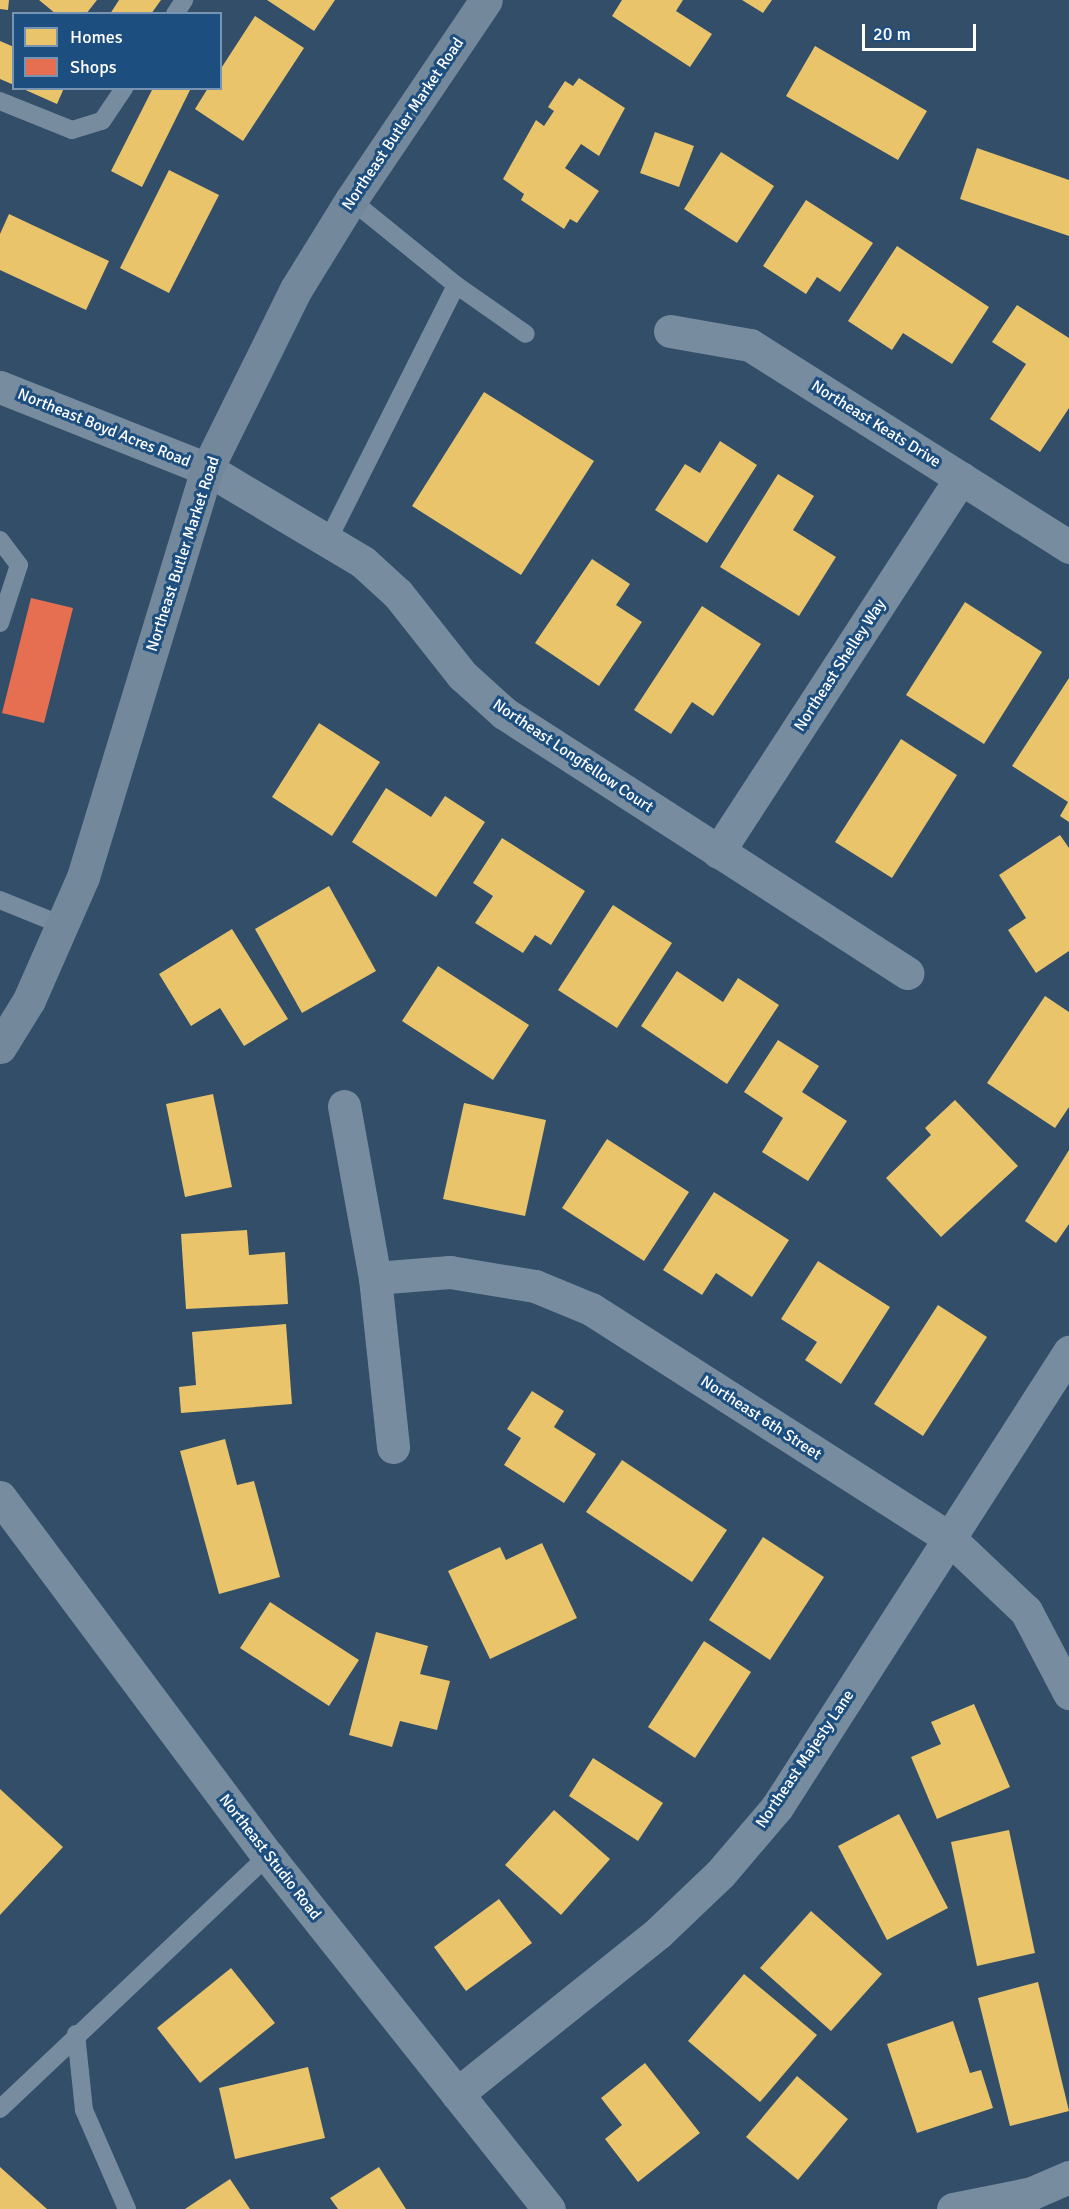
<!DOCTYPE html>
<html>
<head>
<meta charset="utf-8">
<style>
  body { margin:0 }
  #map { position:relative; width:1069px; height:2209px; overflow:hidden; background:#324e69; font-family:Signika,sans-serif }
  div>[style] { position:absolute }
  .homes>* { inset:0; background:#e9c46a }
  .shops>* { inset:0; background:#e76f51 }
  .service>* { height:18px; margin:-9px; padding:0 9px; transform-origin:9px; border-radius:9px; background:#788c9f }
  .minor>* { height:33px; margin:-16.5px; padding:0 16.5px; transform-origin:16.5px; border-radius:16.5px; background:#788c9f }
  .tertiary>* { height:33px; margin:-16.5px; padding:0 16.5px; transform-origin:16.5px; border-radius:16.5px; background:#788c9f }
  .secondary>* { height:33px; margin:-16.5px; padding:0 16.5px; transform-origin:16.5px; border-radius:16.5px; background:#73889b }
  span { translate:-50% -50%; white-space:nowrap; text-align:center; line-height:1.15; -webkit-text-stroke:6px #1c4e7f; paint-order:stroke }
  .street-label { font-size:16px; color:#fff }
  .legend { position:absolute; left:12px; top:12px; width:210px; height:78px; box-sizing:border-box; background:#1c4e7f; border:2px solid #7795b2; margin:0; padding:8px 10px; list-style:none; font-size:18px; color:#fff }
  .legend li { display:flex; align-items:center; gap:12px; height:30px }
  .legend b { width:30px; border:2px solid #7795b2 }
  .scale { position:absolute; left:862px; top:24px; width:114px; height:27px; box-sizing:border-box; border:3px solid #fff; border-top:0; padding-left:8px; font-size:18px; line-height:21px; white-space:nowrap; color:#fff; -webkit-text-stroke:4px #1c4e7f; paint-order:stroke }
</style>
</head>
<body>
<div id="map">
  <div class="homes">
    <div style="clip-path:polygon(0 0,9px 0,8px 10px,0 9px)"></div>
    <div style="clip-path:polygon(39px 0,97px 0,86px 14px,56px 14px)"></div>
    <div style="clip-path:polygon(119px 0,161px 0,151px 14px,110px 14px)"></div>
    <div style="clip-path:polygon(267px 0,335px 0,314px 31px)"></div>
    <div style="clip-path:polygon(622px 0,683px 0,676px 11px,712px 34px,690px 67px,612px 16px)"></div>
    <div style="clip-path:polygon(742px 0,772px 0,763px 13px)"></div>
    <div style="clip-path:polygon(255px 16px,304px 48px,243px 141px,195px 109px,208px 88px,220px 88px,220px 70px)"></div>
    <div style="clip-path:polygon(0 41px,14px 47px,14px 85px,0 79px)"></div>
    <div style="clip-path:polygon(815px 46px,927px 111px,898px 160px,786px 96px)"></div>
    <div style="clip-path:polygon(579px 78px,625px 108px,599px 156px,581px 144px,565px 168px,599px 191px,577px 223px,570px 219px,564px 229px,521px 200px,524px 194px,503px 179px,536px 120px,544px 126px,554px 111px,548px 107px,565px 81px,573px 86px)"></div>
    <div style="clip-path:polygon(21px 88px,64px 88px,57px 104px)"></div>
    <div style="clip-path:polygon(153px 88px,191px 88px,142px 187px,111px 171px)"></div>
    <div style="clip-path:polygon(655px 132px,694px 146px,679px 187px,640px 173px)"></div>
    <div style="clip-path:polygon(977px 148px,1069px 180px,1069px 236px,960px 199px)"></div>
    <div style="clip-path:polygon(721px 152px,774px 186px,737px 243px,684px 209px)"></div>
    <div style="clip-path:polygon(169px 170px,219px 195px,169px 293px,120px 268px)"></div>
    <div style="clip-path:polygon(806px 200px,873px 243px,840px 292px,817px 277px,806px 294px,763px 266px)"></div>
    <div style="clip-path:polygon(9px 214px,109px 261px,86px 310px,0 270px,0 234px)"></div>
    <div style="clip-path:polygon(897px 246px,989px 307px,952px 364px,903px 333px,892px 350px,848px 321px)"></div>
    <div style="clip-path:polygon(1017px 305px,1069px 338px,1069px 408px,1040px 452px,990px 419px,1026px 364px,992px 342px)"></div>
    <div style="clip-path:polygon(484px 392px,594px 461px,521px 575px,412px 506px)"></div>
    <div style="clip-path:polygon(720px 441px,757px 465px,707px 543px,655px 510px,685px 464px,700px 473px)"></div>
    <div style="clip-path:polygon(778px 474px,814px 496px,793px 530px,836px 557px,799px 616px,720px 567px)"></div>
    <div style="clip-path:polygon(592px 559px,630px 584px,616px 605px,642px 622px,599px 686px,535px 643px)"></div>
    <div style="clip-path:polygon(965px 602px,1042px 652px,984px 744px,906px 695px)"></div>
    <div style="clip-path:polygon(702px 606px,761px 644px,713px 716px,692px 702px,671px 734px,634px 710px)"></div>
    <div style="clip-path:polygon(1069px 678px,1069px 822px,1060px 816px,1068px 802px,1012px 766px)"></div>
    <div style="clip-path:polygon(319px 723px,380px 762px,332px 836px,272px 797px)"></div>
    <div style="clip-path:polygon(901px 739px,957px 775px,892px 878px,835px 842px)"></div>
    <div style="clip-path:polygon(386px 788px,431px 817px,445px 796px,485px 822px,436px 897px,352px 842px)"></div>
    <div style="clip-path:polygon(1060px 835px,1069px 848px,1069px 951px,1036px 973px,1008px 930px,1026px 918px,999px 875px)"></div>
    <div style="clip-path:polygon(502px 838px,585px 891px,551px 945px,535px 935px,523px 953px,475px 923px,493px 896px,473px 883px)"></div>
    <div style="clip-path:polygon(329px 886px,376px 971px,302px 1013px,255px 929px)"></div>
    <div style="clip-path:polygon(613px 905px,672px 943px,617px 1028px,558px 990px)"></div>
    <div style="clip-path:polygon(232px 929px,288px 1019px,244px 1046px,220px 1008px,191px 1026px,159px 974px)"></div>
    <div style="clip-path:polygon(438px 966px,529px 1025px,493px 1080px,402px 1021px)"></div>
    <div style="clip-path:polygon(677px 971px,723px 1002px,738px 978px,779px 1005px,727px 1084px,641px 1026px)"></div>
    <div style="clip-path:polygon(1045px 996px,1069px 1012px,1069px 1107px,1055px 1128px,987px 1083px)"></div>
    <div style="clip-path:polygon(778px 1040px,819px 1066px,802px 1092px,847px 1121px,808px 1181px,762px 1152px,783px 1118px,744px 1092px)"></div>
    <div style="clip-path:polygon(213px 1094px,232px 1187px,185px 1197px,166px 1104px)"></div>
    <div style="clip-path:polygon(955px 1100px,1018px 1166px,941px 1237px,886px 1178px,931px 1135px,925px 1128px)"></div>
    <div style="clip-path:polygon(464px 1103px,546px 1120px,525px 1216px,443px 1199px)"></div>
    <div style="clip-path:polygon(607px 1139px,689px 1192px,644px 1261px,562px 1208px)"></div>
    <div style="clip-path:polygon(1069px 1150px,1069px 1224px,1056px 1243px,1025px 1221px)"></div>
    <div style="clip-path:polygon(714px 1192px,789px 1240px,752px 1297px,716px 1273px,702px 1295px,663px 1270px)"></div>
    <div style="clip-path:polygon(247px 1230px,249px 1255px,285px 1252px,288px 1304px,186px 1309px,181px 1234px)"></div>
    <div style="clip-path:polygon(818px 1261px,890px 1307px,841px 1384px,805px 1360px,817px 1342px,781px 1319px)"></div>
    <div style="clip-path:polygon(938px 1305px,987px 1337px,923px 1436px,874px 1404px)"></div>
    <div style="clip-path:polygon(286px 1324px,292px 1404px,181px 1413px,179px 1387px,196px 1385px,192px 1332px)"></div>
    <div style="clip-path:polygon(532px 1391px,564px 1411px,554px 1427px,596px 1454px,564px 1503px,504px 1465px,521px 1438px,507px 1429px)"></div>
    <div style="clip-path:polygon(225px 1439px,237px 1485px,254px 1481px,280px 1577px,219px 1594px,180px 1451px)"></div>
    <div style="clip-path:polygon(622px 1460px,727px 1530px,692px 1582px,586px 1512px)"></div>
    <div style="clip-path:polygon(763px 1537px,824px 1577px,770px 1660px,709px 1620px)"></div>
    <div style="clip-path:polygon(542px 1543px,577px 1618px,490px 1659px,448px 1571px,500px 1547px,506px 1560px)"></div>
    <div style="clip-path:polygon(270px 1602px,359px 1660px,329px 1706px,240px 1648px)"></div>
    <div style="clip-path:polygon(376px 1632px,428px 1646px,420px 1674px,450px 1681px,437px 1730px,400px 1721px,392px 1747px,349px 1735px)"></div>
    <div style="clip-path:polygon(704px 1641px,751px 1672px,695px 1758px,648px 1727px)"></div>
    <div style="clip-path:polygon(974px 1704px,1010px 1787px,937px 1819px,911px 1757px,941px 1744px,931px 1722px)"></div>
    <div style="clip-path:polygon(593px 1758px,663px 1803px,638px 1841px,569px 1796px)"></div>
    <div style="clip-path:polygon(0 1789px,63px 1847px,0 1915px)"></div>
    <div style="clip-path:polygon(554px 1810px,610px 1859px,561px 1915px,505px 1865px)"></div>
    <div style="clip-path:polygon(899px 1814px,948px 1908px,887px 1940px,838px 1846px)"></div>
    <div style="clip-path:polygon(1009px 1830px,1035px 1953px,977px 1966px,951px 1842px)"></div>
    <div style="clip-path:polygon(499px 1899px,532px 1943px,466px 1991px,434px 1947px)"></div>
    <div style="clip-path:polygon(811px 1911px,882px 1974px,831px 2031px,760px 1968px)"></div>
    <div style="clip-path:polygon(231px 1968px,275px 2023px,200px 2083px,157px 2028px)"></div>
    <div style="clip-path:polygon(744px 1974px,817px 2035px,760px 2102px,688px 2041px)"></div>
    <div style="clip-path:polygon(1038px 1982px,1069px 2111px,1010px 2126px,978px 1998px)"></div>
    <div style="clip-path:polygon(953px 2021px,970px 2073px,981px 2070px,993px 2108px,917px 2133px,887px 2044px)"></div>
    <div style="clip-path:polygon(645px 2063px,700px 2133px,638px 2182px,605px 2139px,622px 2125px,601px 2098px)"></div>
    <div style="clip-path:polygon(308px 2067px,325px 2138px,235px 2159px,219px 2088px)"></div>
    <div style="clip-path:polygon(797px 2076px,848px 2119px,798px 2180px,746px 2137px)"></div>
    <div style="clip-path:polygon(0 2167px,47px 2209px,0 2209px)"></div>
    <div style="clip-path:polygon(379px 2167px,406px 2209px,338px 2209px,330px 2198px)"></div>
    <div style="clip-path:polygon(230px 2179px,250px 2209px,185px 2209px)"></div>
  </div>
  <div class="shops">
    <div style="clip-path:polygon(31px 598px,73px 608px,44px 723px,2px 713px)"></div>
  </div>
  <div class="service">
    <div style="left:175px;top:14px;width:17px;rotate:-57deg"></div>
    <div style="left:0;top:101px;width:78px;rotate:21.9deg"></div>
    <div style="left:72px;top:130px;width:31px;rotate:-17deg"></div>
    <div style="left:102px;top:121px;width:40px;rotate:-56deg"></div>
    <div style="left:351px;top:200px;width:135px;rotate:39deg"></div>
    <div style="left:456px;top:285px;width:85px;rotate:35deg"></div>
    <div style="left:0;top:540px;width:31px;rotate:53deg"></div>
    <div style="left:19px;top:565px;width:61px;rotate:108.1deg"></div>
    <div style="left:328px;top:540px;width:285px;rotate:-63.3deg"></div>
    <div style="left:0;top:900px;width:67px;rotate:22deg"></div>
    <div style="left:76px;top:2034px;width:76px;rotate:84deg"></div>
    <div style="left:84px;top:2110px;width:108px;rotate:66.5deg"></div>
    <div style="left:0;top:2109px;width:369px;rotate:-43.4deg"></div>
  </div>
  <div class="minor">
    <div style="left:670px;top:331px;width:81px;rotate:9.9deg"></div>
    <div style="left:750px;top:345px;width:378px;rotate:32.3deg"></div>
    <div style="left:207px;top:469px;width:182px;rotate:30.8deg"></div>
    <div style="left:363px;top:562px;width:47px;rotate:42.4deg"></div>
    <div style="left:398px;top:594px;width:103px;rotate:51.7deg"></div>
    <div style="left:462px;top:675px;width:57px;rotate:42.1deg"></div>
    <div style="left:504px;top:713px;width:480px;rotate:32.8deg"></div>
    <div style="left:718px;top:852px;width:446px;rotate:-57deg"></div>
    <div style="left:344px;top:1106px;width:175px;rotate:79.8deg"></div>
    <div style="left:375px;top:1278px;width:170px;rotate:83.9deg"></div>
    <div style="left:375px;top:1278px;width:75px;rotate:-4.6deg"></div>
    <div style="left:450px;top:1272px;width:86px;rotate:9.4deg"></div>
    <div style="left:535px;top:1286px;width:61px;rotate:22.3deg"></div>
    <div style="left:591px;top:1309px;width:426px;rotate:32.6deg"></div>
    <div style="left:950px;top:1539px;width:105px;rotate:43.5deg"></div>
    <div style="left:1026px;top:1611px;width:93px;rotate:62.3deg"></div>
    <div style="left:457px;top:2094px;width:259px;rotate:-38.7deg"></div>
    <div style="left:659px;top:1932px;width:84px;rotate:-43.6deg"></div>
    <div style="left:720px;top:1874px;width:88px;rotate:-49.6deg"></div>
    <div style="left:777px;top:1807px;width:541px;rotate:-57.31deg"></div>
    <div style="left:953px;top:2209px;width:81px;rotate:-11.4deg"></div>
    <div style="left:1032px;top:2193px;width:40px;rotate:-23.4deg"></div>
  </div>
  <div class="tertiary">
    <div style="left:0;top:387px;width:223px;rotate:21.6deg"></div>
    <div style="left:0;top:1497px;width:448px;rotate:53.3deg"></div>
    <div style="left:268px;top:1856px;width:451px;rotate:51.5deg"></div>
  </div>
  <div class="secondary">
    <div style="left:0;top:1047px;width:55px;rotate:-58.3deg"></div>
    <div style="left:29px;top:1000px;width:134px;rotate:-66.3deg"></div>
    <div style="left:83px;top:877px;width:426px;rotate:-73.1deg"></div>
    <div style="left:207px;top:469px;width:201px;rotate:-63.7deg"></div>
    <div style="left:296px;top:289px;width:105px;rotate:-58.3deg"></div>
    <div style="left:351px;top:200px;width:241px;rotate:-56deg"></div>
  </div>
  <div class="street-label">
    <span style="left:403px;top:124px;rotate:-56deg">Northeast Butler Market Road</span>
    <span style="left:876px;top:424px;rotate:32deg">Northeast Keats Drive</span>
    <span style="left:104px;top:428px;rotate:22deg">Northeast Boyd Acres Road</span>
    <span style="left:183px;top:554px;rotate:-72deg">Northeast Butler Market Road</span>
    <span style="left:840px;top:665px;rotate:-57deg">Northeast Shelley Way</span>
    <span style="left:573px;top:756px;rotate:34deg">Northeast Longfellow Court</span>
    <span style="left:761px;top:1418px;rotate:33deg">Northeast 6th Street</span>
    <span style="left:805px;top:1759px;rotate:-56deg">Northeast Majesty Lane</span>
    <span style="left:270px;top:1857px;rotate:52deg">Northeast Studio Road</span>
  </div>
  <ul class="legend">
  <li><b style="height:16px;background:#e9c46a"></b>Homes</li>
  <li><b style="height:16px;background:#e76f51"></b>Shops</li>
  </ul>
  <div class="scale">20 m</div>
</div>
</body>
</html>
